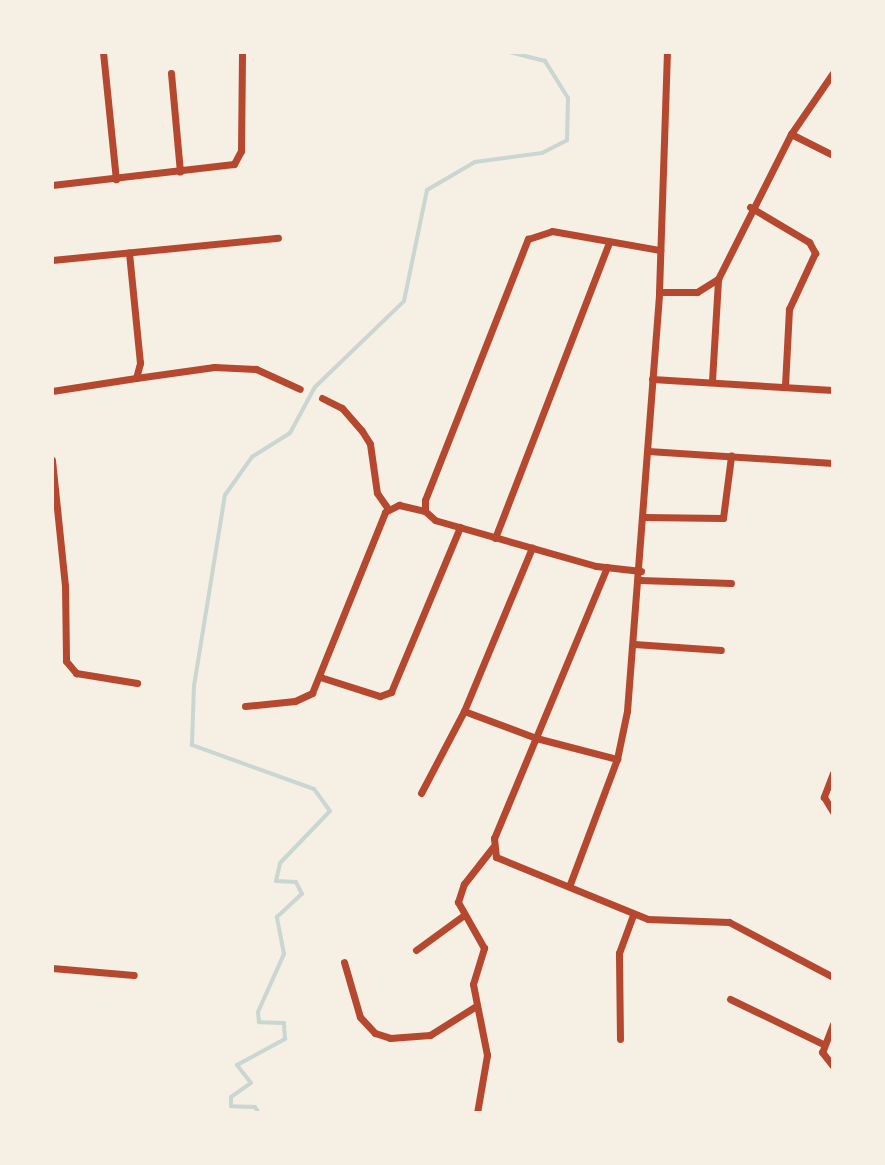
<!DOCTYPE html>
<html>
<head>
<meta charset="utf-8">
<style>
  body { margin:0 }
  #map { position:relative; width:885px; height:1165px; overflow:hidden; background:#f6efe4; font-family:"Work Sans",sans-serif }
  div>[style] { position:absolute }
  .stream>* { height:4px; margin:-2px; padding:0 2px; transform-origin:2px; border-radius:2px; background:#c9d6d2 }
  .minor>* { height:7px; margin:-3.5px; padding:0 3.5px; transform-origin:3.5px; border-radius:3.5px; background:#b5482f }
  span { translate:-50% -50%; white-space:nowrap; text-align:center; line-height:1.15; -webkit-text-stroke:6px #f6efe4; paint-order:stroke }
  .frame { position:absolute; inset:0; border:54px solid #f6efe4; pointer-events:none }
</style>
</head>
<body>
<div id="map">
  <div class="stream">
    <div style="left:259px;top:1113px;width:7px;rotate:-124deg"></div>
    <div style="left:255px;top:1107px;width:24px;rotate:-178deg"></div>
    <div style="left:231px;top:1106px;width:9px;rotate:-90deg"></div>
    <div style="left:231px;top:1097px;width:24px;rotate:-35deg"></div>
    <div style="left:251px;top:1083px;width:23px;rotate:-128deg"></div>
    <div style="left:237px;top:1065px;width:55px;rotate:-28.4deg"></div>
    <div style="left:285px;top:1039px;width:16px;rotate:-94deg"></div>
    <div style="left:284px;top:1023px;width:25px;rotate:-178deg"></div>
    <div style="left:259px;top:1022px;width:10px;rotate:-96deg"></div>
    <div style="left:258px;top:1012px;width:64px;rotate:-65.9deg"></div>
    <div style="left:284px;top:954px;width:38px;rotate:-101deg"></div>
    <div style="left:277px;top:917px;width:34px;rotate:-43deg"></div>
    <div style="left:302px;top:894px;width:13px;rotate:-117deg"></div>
    <div style="left:296px;top:882px;width:20px;rotate:-177deg"></div>
    <div style="left:276px;top:881px;width:18px;rotate:-77deg"></div>
    <div style="left:280px;top:863px;width:72px;rotate:-46.1deg"></div>
    <div style="left:330px;top:811px;width:27px;rotate:-126deg"></div>
    <div style="left:314px;top:789px;width:130px;rotate:-160.2deg"></div>
    <div style="left:192px;top:745px;width:59px;rotate:-88.1deg"></div>
    <div style="left:194px;top:686px;width:193px;rotate:-80.8deg"></div>
    <div style="left:225px;top:495px;width:47px;rotate:-54.6deg"></div>
    <div style="left:252px;top:457px;width:45px;rotate:-32.3deg"></div>
    <div style="left:290px;top:433px;width:52px;rotate:-61.5deg"></div>
    <div style="left:315px;top:387px;width:124px;rotate:-44deg"></div>
    <div style="left:404px;top:301px;width:113px;rotate:-78.3deg"></div>
    <div style="left:427px;top:190px;width:56px;rotate:-30.3deg"></div>
    <div style="left:475px;top:162px;width:68px;rotate:-7.7deg"></div>
    <div style="left:542px;top:153px;width:28px;rotate:-27deg"></div>
    <div style="left:567px;top:140px;width:42px;rotate:-88.6deg"></div>
    <div style="left:568px;top:98px;width:44px;rotate:-121.9deg"></div>
    <div style="left:545px;top:61px;width:38px;rotate:-166deg"></div>
  </div>
  <div class="minor">
    <div style="left:103px;top:52px;width:128px;rotate:84.2deg"></div>
    <div style="left:171px;top:73px;width:99px;rotate:84.8deg"></div>
    <div style="left:791px;top:134px;width:47px;rotate:26.6deg"></div>
    <div style="left:52px;top:185px;width:183px;rotate:-6.6deg"></div>
    <div style="left:234px;top:164px;width:15px;rotate:-62deg"></div>
    <div style="left:241px;top:151px;width:99px;rotate:-89.4deg"></div>
    <div style="left:750px;top:207px;width:69px;rotate:30.7deg"></div>
    <div style="left:809px;top:242px;width:13px;rotate:61deg"></div>
    <div style="left:815px;top:253px;width:62px;rotate:114.9deg"></div>
    <div style="left:789px;top:309px;width:77px;rotate:93deg"></div>
    <div style="left:52px;top:260px;width:227px;rotate:-5.6deg"></div>
    <div style="left:659px;top:292px;width:38px"></div>
    <div style="left:697px;top:292px;width:25px;rotate:-32deg"></div>
    <div style="left:718px;top:279px;width:162px;rotate:-63.3deg"></div>
    <div style="left:791px;top:134px;width:74px;rotate:-55.5deg"></div>
    <div style="left:136px;top:378px;width:79px;rotate:-8deg"></div>
    <div style="left:214px;top:367px;width:42px;rotate:2.7deg"></div>
    <div style="left:256px;top:369px;width:48px;rotate:24.4deg"></div>
    <div style="left:652px;top:379px;width:181px;rotate:3.5deg"></div>
    <div style="left:712px;top:381px;width:101px;rotate:-86.6deg"></div>
    <div style="left:52px;top:391px;width:85px;rotate:-8.8deg"></div>
    <div style="left:136px;top:378px;width:16px;rotate:-75deg"></div>
    <div style="left:140px;top:363px;width:111px;rotate:-95.7deg"></div>
    <div style="left:322px;top:398px;width:22px;rotate:27deg"></div>
    <div style="left:342px;top:408px;width:30px;rotate:49deg"></div>
    <div style="left:362px;top:431px;width:15px;rotate:58deg"></div>
    <div style="left:370px;top:444px;width:49px;rotate:81.9deg"></div>
    <div style="left:377px;top:493px;width:19px;rotate:55deg"></div>
    <div style="left:648px;top:451px;width:185px;rotate:3.7deg"></div>
    <div style="left:52px;top:460px;width:127px;rotate:84.1deg"></div>
    <div style="left:65px;top:586px;width:75px;rotate:89.2deg"></div>
    <div style="left:66px;top:661px;width:16px;rotate:50deg"></div>
    <div style="left:76px;top:673px;width:62px;rotate:9.3deg"></div>
    <div style="left:644px;top:517px;width:79px;rotate:0.7deg"></div>
    <div style="left:723px;top:518px;width:63px;rotate:-82.6deg"></div>
    <div style="left:495px;top:538px;width:317px;rotate:-68.9deg"></div>
    <div style="left:607px;top:567px;width:294px;rotate:112.6deg"></div>
    <div style="left:494px;top:838px;width:19px;rotate:84deg"></div>
    <div style="left:496px;top:857px;width:164px;rotate:22.2deg"></div>
    <div style="left:648px;top:919px;width:81px;rotate:2.1deg"></div>
    <div style="left:729px;top:922px;width:118px;rotate:27.9deg"></div>
    <div style="left:641px;top:571px;width:45px;rotate:-173.7deg"></div>
    <div style="left:596px;top:566px;width:167px;rotate:-164.1deg"></div>
    <div style="left:435px;top:520px;width:13px;rotate:-138deg"></div>
    <div style="left:425px;top:511px;width:11px;rotate:-90deg"></div>
    <div style="left:425px;top:500px;width:281px;rotate:-68.5deg"></div>
    <div style="left:528px;top:239px;width:25px;rotate:-18deg"></div>
    <div style="left:552px;top:231px;width:110px;rotate:10deg"></div>
    <div style="left:640px;top:580px;width:91px;rotate:1.9deg"></div>
    <div style="left:634px;top:644px;width:87px;rotate:3.9deg"></div>
    <div style="left:320px;top:677px;width:63px;rotate:17.6deg"></div>
    <div style="left:380px;top:696px;width:12px;rotate:-20deg"></div>
    <div style="left:391px;top:692px;width:179px;rotate:-67.3deg"></div>
    <div style="left:245px;top:706px;width:50px;rotate:-5.7deg"></div>
    <div style="left:295px;top:701px;width:19px;rotate:-25deg"></div>
    <div style="left:312px;top:693px;width:195px;rotate:-68deg"></div>
    <div style="left:385px;top:512px;width:16px;rotate:-27deg"></div>
    <div style="left:399px;top:505px;width:27px;rotate:13deg"></div>
    <div style="left:464px;top:711px;width:77px;rotate:20.6deg"></div>
    <div style="left:536px;top:738px;width:84px;rotate:14.5deg"></div>
    <div style="left:833px;top:773px;width:26px;rotate:111deg"></div>
    <div style="left:824px;top:797px;width:17px;rotate:59deg"></div>
    <div style="left:421px;top:793px;width:93px;rotate:-62.3deg"></div>
    <div style="left:464px;top:711px;width:177px;rotate:-67.4deg"></div>
    <div style="left:570px;top:884px;width:134px;rotate:-69.4deg"></div>
    <div style="left:617px;top:759px;width:49px;rotate:-78.2deg"></div>
    <div style="left:627px;top:711px;width:420px;rotate:-85.6deg"></div>
    <div style="left:659px;top:292px;width:240px;rotate:-88.1deg"></div>
    <div style="left:416px;top:950px;width:59px;rotate:-36.1deg"></div>
    <div style="left:344px;top:962px;width:57px;rotate:73.8deg"></div>
    <div style="left:360px;top:1017px;width:22px;rotate:47deg"></div>
    <div style="left:375px;top:1033px;width:16px;rotate:18deg"></div>
    <div style="left:390px;top:1038px;width:40px;rotate:-4.3deg"></div>
    <div style="left:430px;top:1035px;width:54px;rotate:-32.2deg"></div>
    <div style="left:52px;top:968px;width:82px;rotate:4.9deg"></div>
    <div style="left:730px;top:999px;width:103px;rotate:25.8deg"></div>
    <div style="left:833px;top:1024px;width:30px;rotate:111deg"></div>
    <div style="left:822px;top:1052px;width:18px;rotate:52deg"></div>
    <div style="left:620px;top:1039px;width:86px;rotate:-90.7deg"></div>
    <div style="left:619px;top:953px;width:40px;rotate:-69.8deg"></div>
    <div style="left:477px;top:1113px;width:59px;rotate:-80.2deg"></div>
    <div style="left:487px;top:1055px;width:72px;rotate:-101.2deg"></div>
    <div style="left:473px;top:984px;width:38px;rotate:-73deg"></div>
    <div style="left:484px;top:948px;width:53px;rotate:-119.5deg"></div>
    <div style="left:458px;top:902px;width:19px;rotate:-72deg"></div>
    <div style="left:464px;top:884px;width:47px;rotate:-51.9deg"></div>
  </div>
  <div class="frame"></div>
</div>
</body>
</html>
